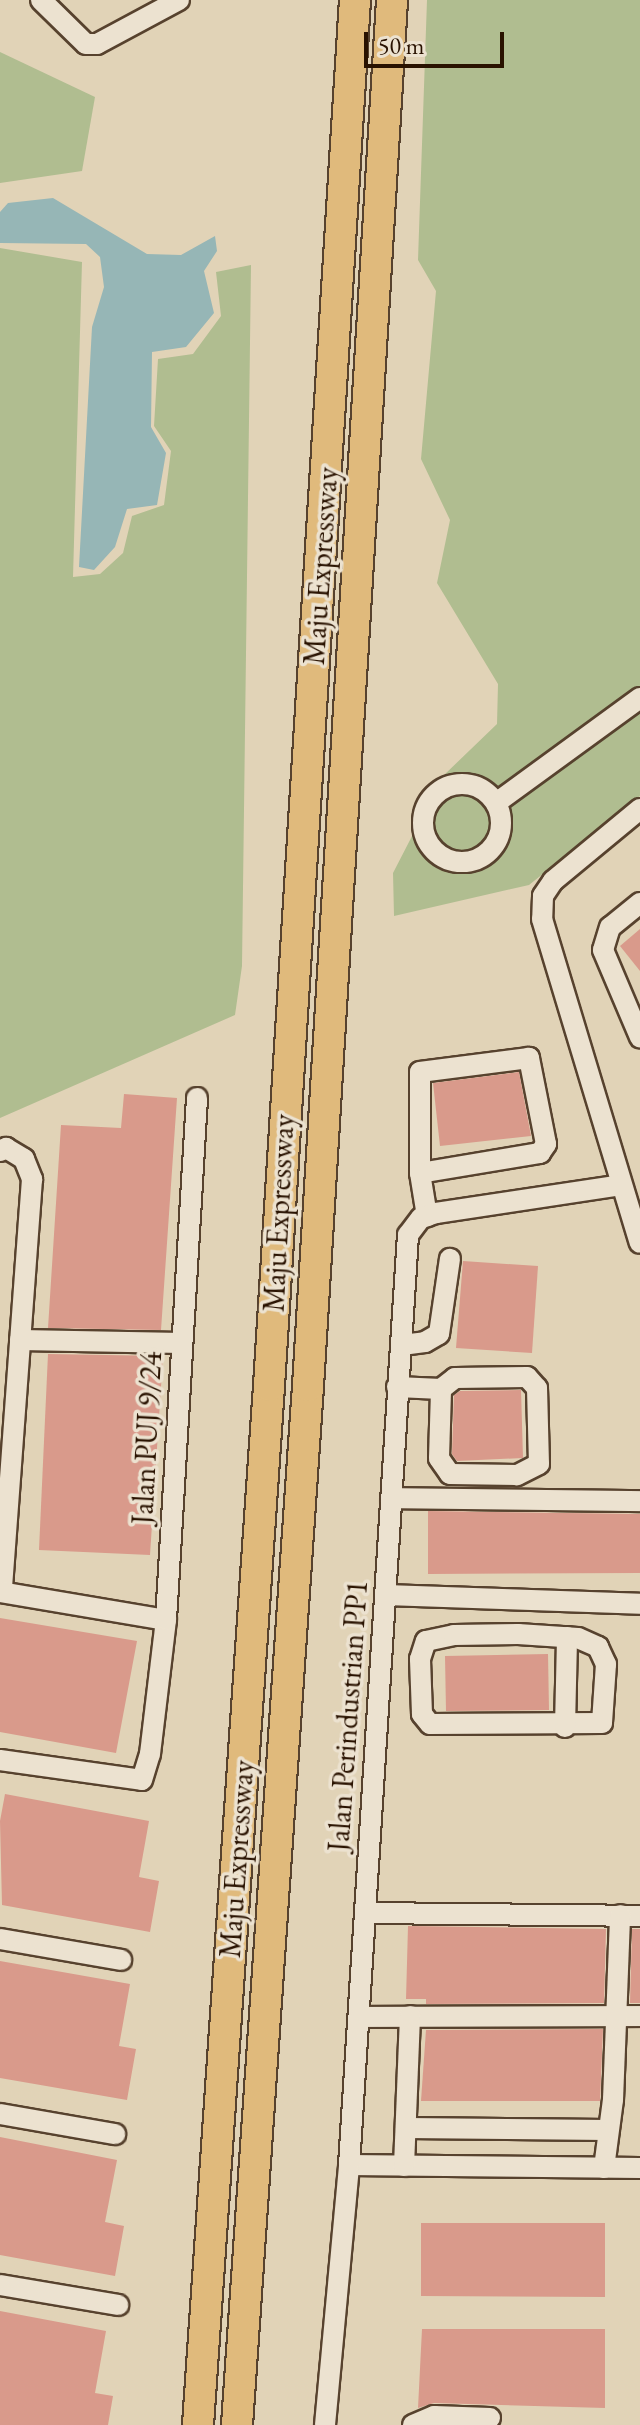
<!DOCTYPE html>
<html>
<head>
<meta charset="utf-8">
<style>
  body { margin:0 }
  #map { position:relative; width:640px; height:2425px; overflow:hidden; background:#e1d3b7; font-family:"EB Garamond",serif }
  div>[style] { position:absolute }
  .green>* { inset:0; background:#b0bd90 }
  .water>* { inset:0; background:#96b6b6 }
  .building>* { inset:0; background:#d99a8b }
  .roads { filter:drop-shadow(2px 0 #57422e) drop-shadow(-2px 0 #57422e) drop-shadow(0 2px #57422e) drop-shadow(0 -2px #57422e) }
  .minor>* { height:20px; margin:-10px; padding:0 10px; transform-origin:10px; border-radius:10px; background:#ece2d0 }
  .minor>.ring { margin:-10px; padding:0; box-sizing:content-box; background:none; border:20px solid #ece2d0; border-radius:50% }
  .highway>* { height:30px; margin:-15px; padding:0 15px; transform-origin:15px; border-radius:15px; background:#e0ba7c }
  span { translate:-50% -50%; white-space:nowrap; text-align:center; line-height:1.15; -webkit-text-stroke:7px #ece2d0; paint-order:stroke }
  .street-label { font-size:30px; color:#291200 }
  .scale { position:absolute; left:364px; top:32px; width:140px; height:36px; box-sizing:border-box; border:4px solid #291200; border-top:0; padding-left:10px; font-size:24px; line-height:28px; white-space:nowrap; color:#291200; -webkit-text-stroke:6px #ece2d0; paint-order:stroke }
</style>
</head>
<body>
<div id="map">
  <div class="green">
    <div style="clip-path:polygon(427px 0,640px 0,640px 796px,529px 885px,394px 916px,393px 873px,443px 776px,497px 724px,498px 684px,437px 583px,450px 520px,421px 459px,436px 291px,418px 260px)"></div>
    <div style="clip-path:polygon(0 52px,95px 97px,82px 171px,0 183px)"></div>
    <div style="clip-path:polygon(0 248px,82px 262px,73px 577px,100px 574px,123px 553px,132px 516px,164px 505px,171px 451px,154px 426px,158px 359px,193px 354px,221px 316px,216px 272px,251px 265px,242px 966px,235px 1015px,0 1118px)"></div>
  </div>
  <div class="water">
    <div style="clip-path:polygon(53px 198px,147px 254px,181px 255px,215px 236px,217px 251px,204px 271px,214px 313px,186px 347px,152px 352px,151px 427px,166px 453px,157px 505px,127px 509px,115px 547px,94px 570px,79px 567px,92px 327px,104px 287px,100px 257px,86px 244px,0 243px,0 212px,8px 203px)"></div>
  </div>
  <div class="building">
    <div style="clip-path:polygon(640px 929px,640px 971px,620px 946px)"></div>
    <div style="clip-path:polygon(519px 1072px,531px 1136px,440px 1146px,433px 1083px)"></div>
    <div style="clip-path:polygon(124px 1094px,177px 1098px,161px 1330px,48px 1328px,61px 1125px,121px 1128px)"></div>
    <div style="clip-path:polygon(463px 1261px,538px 1266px,532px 1353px,456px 1348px)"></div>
    <div style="clip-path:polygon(48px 1354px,163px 1356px,150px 1555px,39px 1550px)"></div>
    <div style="clip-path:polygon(521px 1390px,523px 1458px,457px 1461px,452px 1454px,454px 1395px,460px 1391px)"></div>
    <div style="clip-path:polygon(428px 1511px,640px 1514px,640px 1573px,428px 1574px)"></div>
    <div style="clip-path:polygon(0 1618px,137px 1641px,116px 1753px,0 1732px)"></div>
    <div style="clip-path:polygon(548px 1654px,549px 1710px,446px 1711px,445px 1656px)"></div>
    <div style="clip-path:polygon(5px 1794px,149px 1821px,139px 1877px,159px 1881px,150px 1932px,2px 1905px,0 1821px)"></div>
    <div style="clip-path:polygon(408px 1926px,606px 1929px,604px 2003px,426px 2004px,426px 1999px,406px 1999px)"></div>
    <div style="clip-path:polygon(632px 1929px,640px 1929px,640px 2003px,630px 2003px)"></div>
    <div style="clip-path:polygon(0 1961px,130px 1984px,119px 2046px,136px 2049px,127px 2100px,0 2078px)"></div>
    <div style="clip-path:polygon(603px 2029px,600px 2101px,421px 2101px,426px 2030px)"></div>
    <div style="clip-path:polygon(0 2137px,117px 2160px,105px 2222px,124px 2226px,115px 2276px,0 2255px)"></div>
    <div style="clip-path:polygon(421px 2223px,605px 2223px,605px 2297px,421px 2296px)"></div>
    <div style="clip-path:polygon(0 2311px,106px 2331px,95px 2393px,113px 2396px,108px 2425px,0 2425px)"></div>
    <div style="clip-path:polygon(422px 2329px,605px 2329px,605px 2408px,434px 2403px,418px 2408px)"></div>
  </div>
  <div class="roads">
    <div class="minor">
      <div style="left:41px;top:0;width:63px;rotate:44.4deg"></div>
      <div style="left:86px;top:44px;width:11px"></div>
      <div style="left:97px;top:44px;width:93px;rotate:-28.2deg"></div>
      <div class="ring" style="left:423px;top:784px;width:58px;height:58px"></div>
      <div style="left:496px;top:803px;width:178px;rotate:-36.1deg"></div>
      <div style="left:640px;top:809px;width:113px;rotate:140.4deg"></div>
      <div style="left:553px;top:881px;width:18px;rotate:124deg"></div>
      <div style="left:543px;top:896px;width:23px;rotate:92deg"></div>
      <div style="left:542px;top:919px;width:338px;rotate:73.2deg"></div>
      <div style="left:640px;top:903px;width:38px;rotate:141deg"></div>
      <div style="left:610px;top:927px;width:24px;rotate:107deg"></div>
      <div style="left:603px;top:950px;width:95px;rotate:67deg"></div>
      <div style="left:0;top:1151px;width:7px;rotate:-27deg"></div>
      <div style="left:6px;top:1148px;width:21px;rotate:31deg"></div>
      <div style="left:24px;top:1159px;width:22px;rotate:68deg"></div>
      <div style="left:32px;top:1179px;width:414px;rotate:94.2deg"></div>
      <div style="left:420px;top:1173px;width:122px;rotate:-9.5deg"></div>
      <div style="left:540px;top:1153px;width:11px;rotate:-56deg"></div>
      <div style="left:546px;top:1144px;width:88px;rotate:-101.2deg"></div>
      <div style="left:529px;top:1058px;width:110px;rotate:172.7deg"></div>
      <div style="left:420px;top:1072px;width:101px;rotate:90deg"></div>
      <div style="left:420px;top:1173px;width:44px;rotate:80.8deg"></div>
      <div style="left:20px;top:1340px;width:162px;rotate:1.1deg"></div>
      <div style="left:402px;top:1345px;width:23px;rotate:-7deg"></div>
      <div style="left:425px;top:1342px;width:16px;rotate:-30deg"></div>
      <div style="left:439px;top:1334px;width:76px;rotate:-81.7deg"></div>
      <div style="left:397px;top:1387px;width:44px;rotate:2.6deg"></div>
      <div style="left:441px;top:1389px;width:18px;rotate:-38deg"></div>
      <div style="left:455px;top:1378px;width:72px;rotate:-0.8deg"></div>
      <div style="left:527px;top:1377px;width:15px;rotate:48deg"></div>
      <div style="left:537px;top:1388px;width:76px;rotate:88.5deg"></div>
      <div style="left:539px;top:1464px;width:25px;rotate:153deg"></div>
      <div style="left:517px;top:1475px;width:67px;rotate:-179.1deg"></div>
      <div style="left:450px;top:1474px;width:19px;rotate:-125deg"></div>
      <div style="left:439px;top:1458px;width:69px;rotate:-88.3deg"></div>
      <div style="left:391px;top:1498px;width:249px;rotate:0.7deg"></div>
      <div style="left:0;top:1592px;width:168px;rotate:9.6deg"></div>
      <div style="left:386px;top:1595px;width:254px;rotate:2deg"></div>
      <div style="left:518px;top:1634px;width:60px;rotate:3.8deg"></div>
      <div style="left:578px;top:1638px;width:22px;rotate:24deg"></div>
      <div style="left:598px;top:1647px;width:19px;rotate:65deg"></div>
      <div style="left:606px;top:1664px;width:59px;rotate:93.9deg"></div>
      <div style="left:602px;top:1723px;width:172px;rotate:179.7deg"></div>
      <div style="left:430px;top:1724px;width:13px;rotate:-129deg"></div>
      <div style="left:422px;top:1714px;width:55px;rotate:-92.1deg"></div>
      <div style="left:420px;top:1659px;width:19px;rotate:-72deg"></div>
      <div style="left:426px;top:1641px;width:29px;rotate:-12deg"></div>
      <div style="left:454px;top:1635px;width:64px;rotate:-0.9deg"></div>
      <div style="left:565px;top:1727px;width:90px;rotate:-88.7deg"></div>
      <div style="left:0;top:1760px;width:143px;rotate:8deg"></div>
      <div style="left:142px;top:1780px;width:27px;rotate:-73deg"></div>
      <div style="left:150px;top:1754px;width:135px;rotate:-83.2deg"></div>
      <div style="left:166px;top:1620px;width:523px;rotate:-86.6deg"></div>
      <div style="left:366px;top:1913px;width:274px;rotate:0.6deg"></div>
      <div style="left:0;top:1939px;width:123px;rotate:9.8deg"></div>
      <div style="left:359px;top:2017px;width:281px;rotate:-0.2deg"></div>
      <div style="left:0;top:2114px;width:117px;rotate:9.9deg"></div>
      <div style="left:407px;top:2128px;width:200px;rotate:0.6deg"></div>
      <div style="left:349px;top:2165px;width:291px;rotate:0.6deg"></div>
      <div style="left:404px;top:2166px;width:150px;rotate:-87.7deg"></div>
      <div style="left:604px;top:2168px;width:69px;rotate:-82.5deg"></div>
      <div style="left:613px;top:2100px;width:185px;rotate:-87.8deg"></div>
      <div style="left:0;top:2285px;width:120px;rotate:9.6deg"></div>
      <div style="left:325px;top:2425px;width:261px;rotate:-84.7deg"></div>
      <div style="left:349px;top:2165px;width:932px;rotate:-86.37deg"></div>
      <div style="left:408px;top:1235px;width:21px;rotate:-53deg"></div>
      <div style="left:421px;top:1218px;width:16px;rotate:-18deg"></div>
      <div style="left:436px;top:1213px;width:187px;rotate:-8.6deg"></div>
      <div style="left:413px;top:2425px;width:23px;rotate:-23deg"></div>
      <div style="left:434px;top:2416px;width:56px;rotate:2deg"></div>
    </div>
    <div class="highway">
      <div style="left:198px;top:2425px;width:1041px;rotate:-86.09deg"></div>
      <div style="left:269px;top:1386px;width:1389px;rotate:-86.45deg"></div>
      <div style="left:237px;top:2425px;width:1041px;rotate:-86.09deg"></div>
      <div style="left:308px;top:1386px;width:1389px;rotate:-86.53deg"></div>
    </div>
  </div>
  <div class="street-label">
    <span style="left:321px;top:566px;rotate:-86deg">Maju Expressway</span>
    <span style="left:279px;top:1213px;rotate:-87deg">Maju Expressway</span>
    <span style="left:147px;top:1438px;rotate:-87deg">Jalan PUJ 9/24</span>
    <span style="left:348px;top:1716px;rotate:-86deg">Jalan Perindustrian PP1</span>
    <span style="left:237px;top:1859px;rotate:-86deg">Maju Expressway</span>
  </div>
  <div class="scale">50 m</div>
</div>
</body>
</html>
